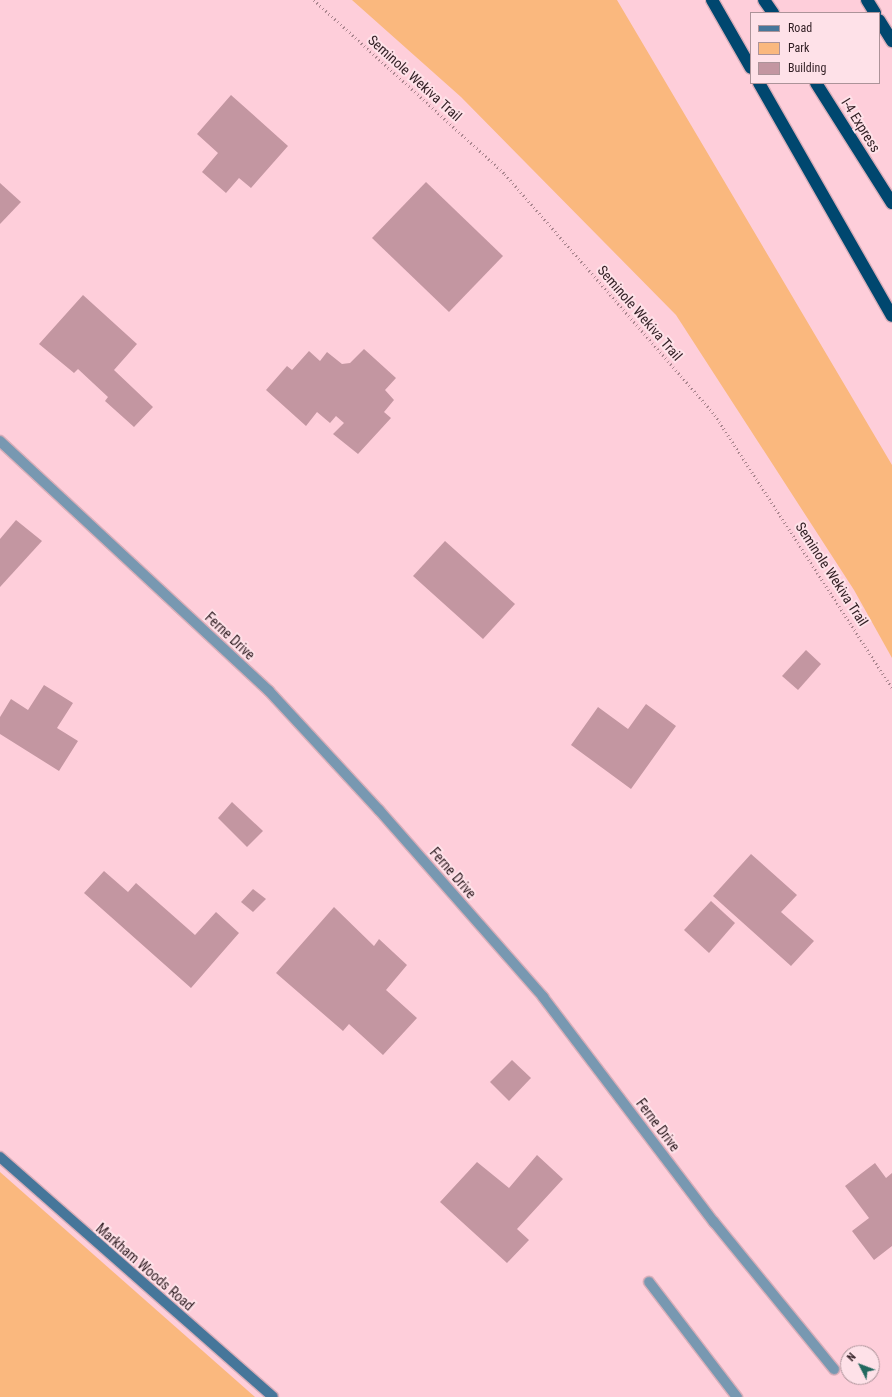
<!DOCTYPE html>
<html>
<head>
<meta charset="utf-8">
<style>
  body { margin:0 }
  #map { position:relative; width:892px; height:1397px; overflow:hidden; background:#feceda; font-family:"Roboto Condensed",sans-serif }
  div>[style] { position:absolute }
  .green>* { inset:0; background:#fab87e }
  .building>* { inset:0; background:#c396a1 }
  .path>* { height:2.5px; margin-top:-1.25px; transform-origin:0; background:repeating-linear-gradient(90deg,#a9858e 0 1px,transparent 0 4px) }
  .roads { filter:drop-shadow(1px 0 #d9aeb9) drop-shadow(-1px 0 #d9aeb9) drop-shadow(0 1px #d9aeb9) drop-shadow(0 -1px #d9aeb9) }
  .service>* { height:10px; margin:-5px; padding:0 5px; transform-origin:5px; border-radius:5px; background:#7898b1 }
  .minor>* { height:10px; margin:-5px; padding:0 5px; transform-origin:5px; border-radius:5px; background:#7898b1 }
  .secondary>* { height:10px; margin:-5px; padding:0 5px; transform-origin:5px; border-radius:5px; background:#46769a }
  .motorway>* { height:12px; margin:-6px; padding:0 6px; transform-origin:6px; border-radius:6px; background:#00476f }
  span { translate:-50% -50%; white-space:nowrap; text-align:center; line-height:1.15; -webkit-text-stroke:4px #fee1e8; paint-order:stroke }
  .street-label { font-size:14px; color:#301e23 }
  .legend { position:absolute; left:750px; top:12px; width:130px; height:72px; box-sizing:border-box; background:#fee1e8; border:1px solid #ac9399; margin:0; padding:5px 7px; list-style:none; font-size:12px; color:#301e23 }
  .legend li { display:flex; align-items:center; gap:8px; height:20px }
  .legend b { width:20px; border:1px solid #ac9399 }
  .north { position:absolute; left:840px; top:1345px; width:40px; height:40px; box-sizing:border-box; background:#fee1e8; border:1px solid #ac9399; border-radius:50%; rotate:312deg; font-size:11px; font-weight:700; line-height:16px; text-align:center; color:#301e23 }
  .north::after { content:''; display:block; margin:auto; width:14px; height:18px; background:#22695f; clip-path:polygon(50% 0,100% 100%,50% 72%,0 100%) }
</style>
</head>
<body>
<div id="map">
  <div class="green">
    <div style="clip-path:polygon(352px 0,617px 0,892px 465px,892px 658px,854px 590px,676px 315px,461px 97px)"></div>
    <div style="clip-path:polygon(0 1172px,255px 1397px,0 1397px)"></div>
  </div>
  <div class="building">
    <div style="clip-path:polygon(231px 95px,288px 146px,251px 188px,239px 178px,226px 193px,202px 172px,218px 153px,197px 134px)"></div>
    <div style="clip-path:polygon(426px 182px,503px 256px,449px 312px,372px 238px)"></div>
    <div style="clip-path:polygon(0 183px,21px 202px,0 224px)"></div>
    <div style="clip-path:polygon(83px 295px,137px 344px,114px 370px,153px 407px,134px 427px,105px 401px,108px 397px,78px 369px,74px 373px,39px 344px)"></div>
    <div style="clip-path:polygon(364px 349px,396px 378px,385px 390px,394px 400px,384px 412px,391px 418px,358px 454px,333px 434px,344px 423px,336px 416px,330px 423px,317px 412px,306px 426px,266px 390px,287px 366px,292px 370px,309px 351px,320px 361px,327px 352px,342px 364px,350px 363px)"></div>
    <div style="clip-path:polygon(16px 520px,42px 541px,0 587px,0 539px)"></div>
    <div style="clip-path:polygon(445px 541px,515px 604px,483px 639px,413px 576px)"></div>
    <div style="clip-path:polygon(806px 650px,821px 664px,798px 690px,782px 676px)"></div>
    <div style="clip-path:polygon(44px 685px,73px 703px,57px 728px,78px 741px,59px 771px,0 734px,0 717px,11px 699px,28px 710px)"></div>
    <div style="clip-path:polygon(646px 704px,676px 726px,631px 789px,571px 745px,598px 707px,628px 729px)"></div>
    <div style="clip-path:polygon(232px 802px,263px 831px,247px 847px,218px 818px)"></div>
    <div style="clip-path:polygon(751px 854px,797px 895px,781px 912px,814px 941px,791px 966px,713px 896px)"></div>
    <div style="clip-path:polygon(104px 871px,128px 892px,136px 883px,195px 935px,216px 912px,239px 933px,191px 988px,84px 893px)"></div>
    <div style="clip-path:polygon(253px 889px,266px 899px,253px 912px,241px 902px)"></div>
    <div style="clip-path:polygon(711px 901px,735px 923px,709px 953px,684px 930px)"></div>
    <div style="clip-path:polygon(334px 907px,374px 946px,379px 939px,407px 965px,386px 990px,417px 1018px,383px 1055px,349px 1024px,343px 1031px,276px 973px)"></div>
    <div style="clip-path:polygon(512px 1060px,531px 1078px,509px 1101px,490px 1082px)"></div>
    <div style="clip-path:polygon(537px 1155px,563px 1179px,517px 1229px,529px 1240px,507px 1263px,440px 1202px,477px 1162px,509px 1188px)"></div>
    <div style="clip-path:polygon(875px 1163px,886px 1178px,892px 1173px,892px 1246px,874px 1260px,852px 1231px,869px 1218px,845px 1186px)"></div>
  </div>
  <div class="path">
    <div style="left:314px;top:0;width:258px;rotate:42.3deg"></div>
    <div style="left:505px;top:174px;width:320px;rotate:48.9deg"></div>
    <div style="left:715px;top:415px;width:325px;rotate:57deg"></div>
  </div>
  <div class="roads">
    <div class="service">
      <div style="left:649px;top:1282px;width:145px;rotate:52.6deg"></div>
    </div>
    <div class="minor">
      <div style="left:0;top:441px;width:367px;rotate:42.9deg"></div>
      <div style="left:269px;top:691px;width:162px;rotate:47.3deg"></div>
      <div style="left:379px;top:810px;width:249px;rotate:48.7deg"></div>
      <div style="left:543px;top:997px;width:283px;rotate:52.8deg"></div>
      <div style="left:714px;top:1222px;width:190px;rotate:50.8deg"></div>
    </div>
    <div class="secondary">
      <div style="left:0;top:1157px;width:363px;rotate:41.3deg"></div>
    </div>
    <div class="motorway">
      <div style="left:712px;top:0;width:78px;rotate:60.2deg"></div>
      <div style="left:764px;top:0;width:16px;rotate:55deg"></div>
      <div style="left:867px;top:0;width:15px;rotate:58deg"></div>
      <div style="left:879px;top:20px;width:25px;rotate:58deg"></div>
      <div style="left:759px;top:83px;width:268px;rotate:60.3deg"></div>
      <div style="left:816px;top:83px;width:142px;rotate:57.7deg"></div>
    </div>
  </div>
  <div class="street-label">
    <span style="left:415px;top:78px;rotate:42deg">Seminole Wekiva Trail</span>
    <span style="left:861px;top:125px;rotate:58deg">I-4 Express</span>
    <span style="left:640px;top:313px;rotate:49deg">Seminole Wekiva Trail</span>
    <span style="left:832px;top:574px;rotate:57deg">Seminole Wekiva Trail</span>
    <span style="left:230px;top:636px;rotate:43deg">Ferne Drive</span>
    <span style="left:453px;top:873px;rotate:49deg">Ferne Drive</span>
    <span style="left:658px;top:1125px;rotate:53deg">Ferne Drive</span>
    <span style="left:145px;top:1267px;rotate:41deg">Markham Woods Road</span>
  </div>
  <ul class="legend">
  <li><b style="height:5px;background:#46769a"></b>Road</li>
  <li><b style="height:11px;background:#fab87e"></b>Park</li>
  <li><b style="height:11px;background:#c396a1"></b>Building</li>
  </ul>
  <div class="north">N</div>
</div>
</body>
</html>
